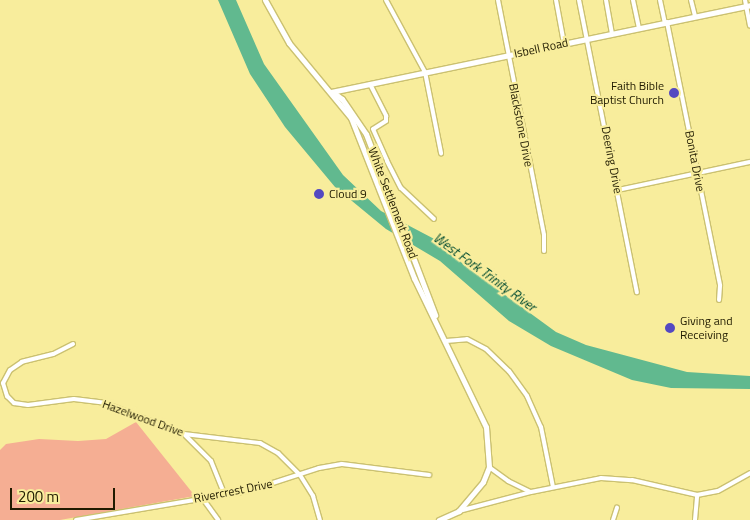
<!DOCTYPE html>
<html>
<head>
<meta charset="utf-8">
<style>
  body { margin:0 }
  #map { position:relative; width:750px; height:520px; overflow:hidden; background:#f8ed9c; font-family:"Titillium Web",sans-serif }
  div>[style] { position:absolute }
  .green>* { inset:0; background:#f5ae93 }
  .water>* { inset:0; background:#61b98f }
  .roads { filter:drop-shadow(1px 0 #cbc171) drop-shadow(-1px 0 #cbc171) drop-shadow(0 1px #cbc171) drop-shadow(0 -1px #cbc171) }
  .street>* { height:4px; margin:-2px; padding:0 2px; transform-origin:2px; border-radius:2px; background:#fff }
  .secondary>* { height:5px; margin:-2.5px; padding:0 2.5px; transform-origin:2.5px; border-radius:2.5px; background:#fff }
  .dots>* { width:14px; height:14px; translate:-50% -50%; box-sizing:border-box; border:2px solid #f8ed9c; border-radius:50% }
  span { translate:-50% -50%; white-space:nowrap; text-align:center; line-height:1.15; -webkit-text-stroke:4.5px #f8ed9c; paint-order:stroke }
  .street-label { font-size:12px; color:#201b00 }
  .poi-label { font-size:12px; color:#201b00 }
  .right { translate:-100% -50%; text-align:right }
  .left { translate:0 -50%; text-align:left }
  .water-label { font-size:14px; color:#004b31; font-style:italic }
  .scale { position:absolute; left:10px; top:488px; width:105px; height:22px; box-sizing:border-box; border:2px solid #201b00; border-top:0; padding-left:6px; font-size:15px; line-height:18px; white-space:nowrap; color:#201b00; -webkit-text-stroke:4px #f8ed9c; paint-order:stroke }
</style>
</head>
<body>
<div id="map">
  <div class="green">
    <div style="clip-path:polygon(136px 422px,195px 496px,60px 520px,0 520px,0 450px,6px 444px,39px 439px,78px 441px,106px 439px)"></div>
  </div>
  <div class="water">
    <div style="clip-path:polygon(218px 0,236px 0,264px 64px,343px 175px,381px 211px,440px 242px,464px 265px,556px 332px,586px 345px,687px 372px,750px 376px,750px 389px,671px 388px,632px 380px,551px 346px,509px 321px,440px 261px,386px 229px,335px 187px,285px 127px,250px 74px)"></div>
  </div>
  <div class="roads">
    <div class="street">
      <div style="left:386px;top:0;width:82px;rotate:61.6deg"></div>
      <div style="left:425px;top:72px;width:83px;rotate:78.8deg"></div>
      <div style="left:498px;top:0;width:239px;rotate:78.9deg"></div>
      <div style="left:544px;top:235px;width:16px;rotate:90deg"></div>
      <div style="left:556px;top:0;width:44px;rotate:79.5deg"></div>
      <div style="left:579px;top:0;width:298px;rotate:78.8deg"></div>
      <div style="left:606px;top:0;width:35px;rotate:80deg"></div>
      <div style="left:633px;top:0;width:29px;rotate:78deg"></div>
      <div style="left:660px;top:0;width:24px;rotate:78deg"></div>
      <div style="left:691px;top:0;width:16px;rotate:76deg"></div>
      <div style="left:745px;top:0;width:26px;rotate:79deg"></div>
      <div style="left:667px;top:22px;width:269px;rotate:78.6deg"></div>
      <div style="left:720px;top:286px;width:14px;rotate:94deg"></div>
      <div style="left:370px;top:84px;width:36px;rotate:63deg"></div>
      <div style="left:386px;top:116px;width:5px;rotate:90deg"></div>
      <div style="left:386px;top:121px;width:15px;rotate:148deg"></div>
      <div style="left:373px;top:129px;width:35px;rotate:66deg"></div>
      <div style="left:387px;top:161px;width:30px;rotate:63deg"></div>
      <div style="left:401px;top:188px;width:45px;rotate:43.2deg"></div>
      <div style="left:618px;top:190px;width:135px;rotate:-12deg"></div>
      <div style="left:446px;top:341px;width:21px;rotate:-5deg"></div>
      <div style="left:467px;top:339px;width:21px;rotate:28deg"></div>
      <div style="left:486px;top:349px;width:32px;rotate:44deg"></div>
      <div style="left:509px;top:371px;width:31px;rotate:54deg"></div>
      <div style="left:527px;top:396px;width:34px;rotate:66deg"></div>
      <div style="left:541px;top:427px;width:61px;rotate:78.7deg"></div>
      <div style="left:73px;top:344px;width:22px;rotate:153deg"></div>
      <div style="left:53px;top:354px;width:32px;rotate:166deg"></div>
      <div style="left:22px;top:362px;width:14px;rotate:146deg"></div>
      <div style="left:10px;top:370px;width:15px;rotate:118deg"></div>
      <div style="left:3px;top:383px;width:14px;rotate:73deg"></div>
      <div style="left:7px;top:396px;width:10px;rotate:45deg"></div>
      <div style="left:14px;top:403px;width:14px;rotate:8deg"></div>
      <div style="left:28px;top:405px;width:46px;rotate:-7.4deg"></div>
      <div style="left:74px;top:399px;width:31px;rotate:7deg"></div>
      <div style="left:105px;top:403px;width:85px;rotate:21.4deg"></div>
      <div style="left:184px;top:434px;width:77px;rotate:6.8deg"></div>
      <div style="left:260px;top:443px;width:21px;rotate:29deg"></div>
      <div style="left:278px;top:453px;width:31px;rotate:45deg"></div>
      <div style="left:300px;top:475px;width:25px;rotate:58deg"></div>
      <div style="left:313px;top:496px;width:25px;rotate:74deg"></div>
      <div style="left:185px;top:435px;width:37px;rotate:45deg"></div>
      <div style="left:211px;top:461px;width:35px;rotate:68deg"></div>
      <div style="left:489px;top:467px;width:24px;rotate:36deg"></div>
      <div style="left:508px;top:481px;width:25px;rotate:26deg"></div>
      <div style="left:531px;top:492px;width:71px;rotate:-11.3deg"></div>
      <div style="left:601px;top:478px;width:31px;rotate:4deg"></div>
      <div style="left:632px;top:480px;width:67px;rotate:13deg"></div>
      <div style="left:697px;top:495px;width:21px;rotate:-11deg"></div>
      <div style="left:718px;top:491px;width:37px;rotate:-29deg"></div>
      <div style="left:203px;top:499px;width:26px;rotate:54deg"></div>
      <div style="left:459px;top:511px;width:74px;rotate:-14.8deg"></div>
      <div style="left:76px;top:520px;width:174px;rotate:-9.6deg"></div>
      <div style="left:248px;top:491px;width:75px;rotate:-17.9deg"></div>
      <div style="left:319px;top:468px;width:23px;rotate:-10deg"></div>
      <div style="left:342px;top:464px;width:88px;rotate:7.2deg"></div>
      <div style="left:613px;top:520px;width:13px;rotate:-72deg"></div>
      <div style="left:695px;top:520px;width:25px;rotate:-85deg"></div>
    </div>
    <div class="secondary">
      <div style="left:265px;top:0;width:49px;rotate:60.8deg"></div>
      <div style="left:289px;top:43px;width:97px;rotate:50.4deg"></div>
      <div style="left:351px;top:118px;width:172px;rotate:68.5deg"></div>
      <div style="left:414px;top:278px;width:165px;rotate:64.2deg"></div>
      <div style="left:486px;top:427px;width:40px;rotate:85.7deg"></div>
      <div style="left:489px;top:467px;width:16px;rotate:112deg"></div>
      <div style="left:483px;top:482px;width:38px;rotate:130deg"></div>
      <div style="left:459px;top:511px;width:22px;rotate:156deg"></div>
      <div style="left:331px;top:92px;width:428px;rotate:-11.7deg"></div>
      <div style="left:334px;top:93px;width:10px;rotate:37deg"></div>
      <div style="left:342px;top:99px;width:42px;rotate:55.6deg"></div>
      <div style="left:366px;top:134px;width:194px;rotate:69.1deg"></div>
    </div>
  </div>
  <div class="dots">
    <div style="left:674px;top:93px;background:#5449c1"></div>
    <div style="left:319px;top:194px;background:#5449c1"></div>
    <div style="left:670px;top:328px;background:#5449c1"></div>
  </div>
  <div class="street-label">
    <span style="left:541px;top:48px;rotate:-12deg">Isbell Road</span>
    <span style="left:521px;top:125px;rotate:79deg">Blackstone Drive</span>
    <span style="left:612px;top:160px;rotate:79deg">Deering Drive</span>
    <span style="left:695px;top:161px;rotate:79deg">Bonita Drive</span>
    <span style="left:393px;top:203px;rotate:69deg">White Settlement Road</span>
    <span style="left:143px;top:418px;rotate:20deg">Hazelwood Drive</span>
    <span style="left:233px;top:491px;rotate:-11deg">Rivercrest Drive</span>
  </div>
  <div class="poi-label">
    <span class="right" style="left:664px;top:93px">Faith Bible<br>Baptist Church</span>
    <span class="left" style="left:329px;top:194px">Cloud 9</span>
    <span class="left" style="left:680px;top:328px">Giving and<br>Receiving</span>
  </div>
  <div class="water-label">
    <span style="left:485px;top:272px;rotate:36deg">West Fork Trinity River</span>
  </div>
  <div class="scale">200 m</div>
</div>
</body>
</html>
